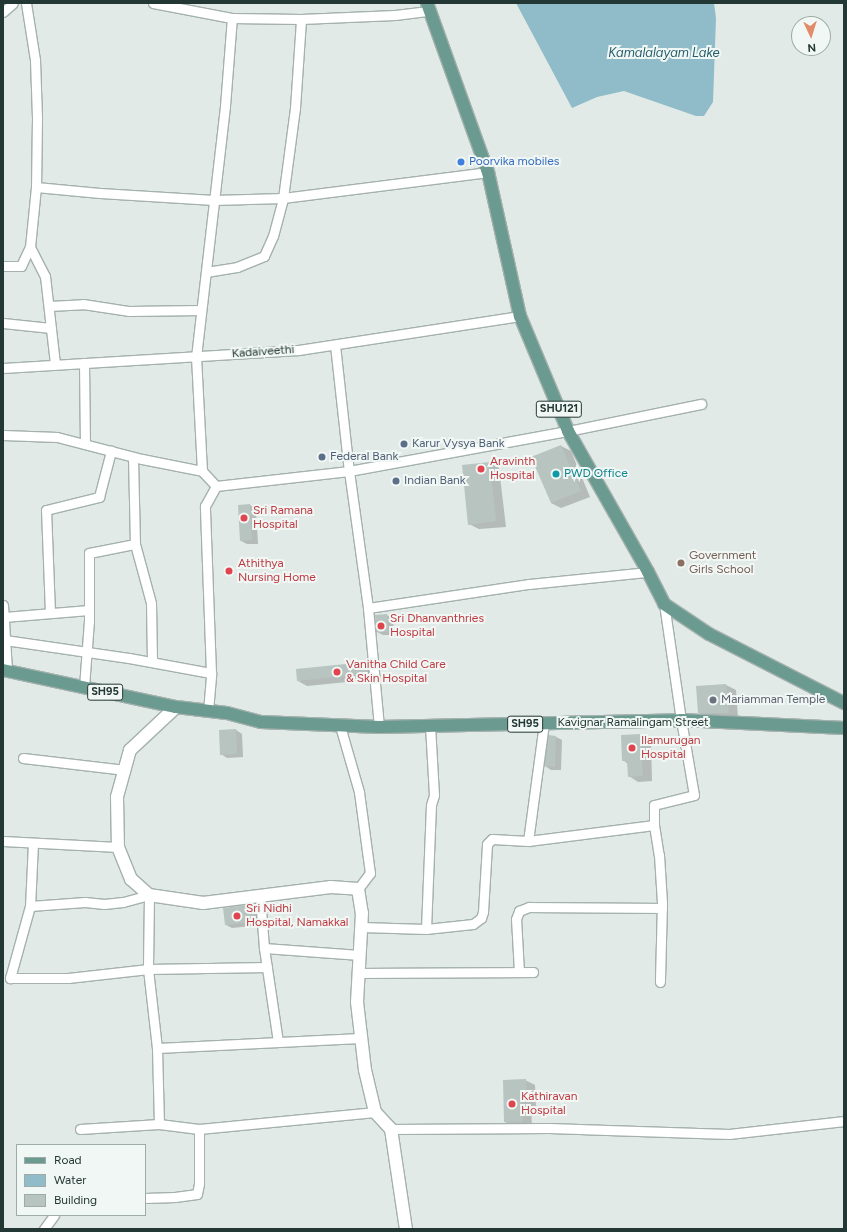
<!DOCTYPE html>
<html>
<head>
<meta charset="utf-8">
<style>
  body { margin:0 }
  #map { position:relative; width:847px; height:1232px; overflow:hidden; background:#e1eae6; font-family:Figtree,sans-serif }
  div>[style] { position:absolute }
  .water>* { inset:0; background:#8fbcc8 }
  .shadow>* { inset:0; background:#0003 }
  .building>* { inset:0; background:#b7c4bf }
  .roads { filter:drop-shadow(1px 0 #a4b1ad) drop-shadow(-1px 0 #a4b1ad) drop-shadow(0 1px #a4b1ad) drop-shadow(0 -1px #a4b1ad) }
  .street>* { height:9px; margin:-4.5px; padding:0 4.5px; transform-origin:4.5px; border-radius:4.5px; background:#fff }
  .secondary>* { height:12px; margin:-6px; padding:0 6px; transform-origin:6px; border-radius:6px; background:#fff }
  .primary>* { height:12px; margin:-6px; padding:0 6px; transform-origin:6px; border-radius:6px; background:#6b9a90 }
  .dots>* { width:11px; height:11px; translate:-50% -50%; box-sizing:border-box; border:2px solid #f1f7f4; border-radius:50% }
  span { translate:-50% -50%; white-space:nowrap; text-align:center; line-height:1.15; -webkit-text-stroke:4px #f1f7f4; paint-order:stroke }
  .shield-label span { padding:1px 3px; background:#f1f7f4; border:1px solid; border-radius:3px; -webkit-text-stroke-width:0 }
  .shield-label { font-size:11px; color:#233834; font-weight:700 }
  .shop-label { font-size:12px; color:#366cbe }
  .left { translate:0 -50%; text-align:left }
  .street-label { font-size:12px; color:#233834 }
  .service-label { font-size:12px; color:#4e5e75 }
  .health-label { font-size:12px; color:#be3a42 }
  .culture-label { font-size:12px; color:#0d838f }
  .education-label { font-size:12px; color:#785e54 }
  .worship-label { font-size:12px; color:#5b616d }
  .water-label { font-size:13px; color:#255d6d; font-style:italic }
  .frame { position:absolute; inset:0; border:4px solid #233834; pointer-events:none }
  .legend { position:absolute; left:16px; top:1144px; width:130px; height:72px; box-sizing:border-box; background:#f1f7f4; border:1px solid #9faba7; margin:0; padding:5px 7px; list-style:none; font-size:12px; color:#233834 }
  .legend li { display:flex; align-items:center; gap:8px; height:20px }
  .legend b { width:20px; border:1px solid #9faba7 }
  .north { position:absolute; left:791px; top:16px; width:40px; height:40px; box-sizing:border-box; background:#f1f7f4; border:1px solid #9faba7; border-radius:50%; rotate:176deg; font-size:11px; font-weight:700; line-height:16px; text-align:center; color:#233834 }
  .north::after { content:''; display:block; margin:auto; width:14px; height:18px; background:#e18c68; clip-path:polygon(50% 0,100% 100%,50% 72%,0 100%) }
</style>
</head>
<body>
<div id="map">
  <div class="water">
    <div style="clip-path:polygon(516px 3px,714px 3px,716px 18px,713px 102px,704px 116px,696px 116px,624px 91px,597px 97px,572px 108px)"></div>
  </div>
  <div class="shadow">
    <div style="clip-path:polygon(561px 446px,571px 451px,590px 497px,561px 508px,551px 503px)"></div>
    <div style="clip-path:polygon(489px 463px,499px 468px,506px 527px,479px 529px,469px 524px)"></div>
    <div style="clip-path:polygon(250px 505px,256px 509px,258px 544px,247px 544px,241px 541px)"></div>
    <div style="clip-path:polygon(387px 615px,393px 619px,394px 635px,383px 635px,377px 632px)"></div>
    <div style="clip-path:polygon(366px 663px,376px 669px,377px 679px,307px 686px,298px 681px)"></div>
    <div style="clip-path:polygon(726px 685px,736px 690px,738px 718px,709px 718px,699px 713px,697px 687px)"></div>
    <div style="clip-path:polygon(236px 730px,242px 734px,243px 757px,227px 758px,221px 754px)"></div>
    <div style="clip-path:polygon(641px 736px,651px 741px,652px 781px,638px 782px,629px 776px,628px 764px,623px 760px)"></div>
    <div style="clip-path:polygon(556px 737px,562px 740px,561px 770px,551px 770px,545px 766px)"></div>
    <div style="clip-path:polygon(253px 905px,259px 909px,260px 925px,232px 928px,226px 925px)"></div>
    <div style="clip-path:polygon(525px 1080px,535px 1085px,536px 1106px,531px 1106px,532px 1127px,515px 1127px,505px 1122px)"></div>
  </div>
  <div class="building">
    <div style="clip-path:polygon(561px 445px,581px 491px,551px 503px,531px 457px)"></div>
    <div style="clip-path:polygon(490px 462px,496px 521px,468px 525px,462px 465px)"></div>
    <div style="clip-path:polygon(250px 504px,252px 540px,240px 541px,238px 505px)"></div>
    <div style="clip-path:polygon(387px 614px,388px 632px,376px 632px,375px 615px)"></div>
    <div style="clip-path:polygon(366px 662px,367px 674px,297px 681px,296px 669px)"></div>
    <div style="clip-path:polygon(726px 684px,729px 713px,698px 713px,696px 686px)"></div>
    <div style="clip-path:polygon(236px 729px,237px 754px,220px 755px,219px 730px)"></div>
    <div style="clip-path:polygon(641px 734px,643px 776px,628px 777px,627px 761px,622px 761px,621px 735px)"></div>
    <div style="clip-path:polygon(548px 735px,556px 736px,555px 767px,544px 766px)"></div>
    <div style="clip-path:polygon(253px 904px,255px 922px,225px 925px,223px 908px)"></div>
    <div style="clip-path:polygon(526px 1079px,527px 1101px,522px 1101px,523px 1122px,504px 1122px,503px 1080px)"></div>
  </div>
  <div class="roads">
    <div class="street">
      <div style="left:26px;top:3px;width:58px;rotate:81deg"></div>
      <div style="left:35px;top:60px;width:58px;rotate:88deg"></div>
      <div style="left:37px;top:118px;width:69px;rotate:90.8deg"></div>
      <div style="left:36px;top:187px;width:60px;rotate:95.7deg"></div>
      <div style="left:30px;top:247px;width:33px;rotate:63deg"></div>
      <div style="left:45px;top:276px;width:89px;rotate:83.5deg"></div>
      <div style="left:153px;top:3px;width:80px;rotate:10.8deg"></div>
      <div style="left:232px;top:18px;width:69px;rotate:0.8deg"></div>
      <div style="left:301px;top:19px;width:94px;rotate:-2.4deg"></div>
      <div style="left:395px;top:15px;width:34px;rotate:-7deg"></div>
      <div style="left:3px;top:12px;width:13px;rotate:-42deg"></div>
      <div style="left:36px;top:187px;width:64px;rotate:5.4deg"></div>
      <div style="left:100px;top:193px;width:114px;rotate:3.5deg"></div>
      <div style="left:214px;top:200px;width:69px;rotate:-1.7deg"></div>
      <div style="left:283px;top:198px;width:207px;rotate:-7.2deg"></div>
      <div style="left:3px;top:266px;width:18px"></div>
      <div style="left:21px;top:266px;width:21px;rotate:-65deg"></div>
      <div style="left:206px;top:272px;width:31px;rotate:-9deg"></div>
      <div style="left:237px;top:267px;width:29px;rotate:-22deg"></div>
      <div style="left:264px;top:256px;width:22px;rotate:-66deg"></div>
      <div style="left:273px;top:236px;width:39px;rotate:-75deg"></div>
      <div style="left:283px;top:198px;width:91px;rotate:-82.4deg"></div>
      <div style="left:295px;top:108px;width:89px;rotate:-86.1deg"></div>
      <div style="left:49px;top:306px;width:34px;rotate:-3deg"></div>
      <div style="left:83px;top:304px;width:47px;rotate:8.7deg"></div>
      <div style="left:129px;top:311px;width:72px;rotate:-0.8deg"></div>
      <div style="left:3px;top:323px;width:48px;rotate:5.9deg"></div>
      <div style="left:335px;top:345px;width:127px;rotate:83.7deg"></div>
      <div style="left:349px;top:471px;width:138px;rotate:82.1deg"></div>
      <div style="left:368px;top:608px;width:120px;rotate:84.7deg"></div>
      <div style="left:84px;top:363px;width:81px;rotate:89.3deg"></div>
      <div style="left:3px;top:368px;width:296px;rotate:-3.5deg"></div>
      <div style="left:298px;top:350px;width:225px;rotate:-8.7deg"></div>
      <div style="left:3px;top:435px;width:54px;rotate:2.1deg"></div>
      <div style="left:57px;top:437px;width:88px;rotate:14.5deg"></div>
      <div style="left:142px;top:459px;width:61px;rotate:11.3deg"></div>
      <div style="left:133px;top:457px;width:87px;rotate:88.7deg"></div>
      <div style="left:135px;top:544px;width:61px;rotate:74.8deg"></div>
      <div style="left:151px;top:603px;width:59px;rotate:89deg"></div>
      <div style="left:216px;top:486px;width:21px;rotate:-133deg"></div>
      <div style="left:202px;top:471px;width:114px;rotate:-93deg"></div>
      <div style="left:196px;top:357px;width:253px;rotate:-83.4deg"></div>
      <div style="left:225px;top:106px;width:88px;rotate:-85.5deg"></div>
      <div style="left:3px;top:605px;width:66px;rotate:86.5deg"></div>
      <div style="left:368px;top:608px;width:163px;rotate:-8.5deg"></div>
      <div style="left:529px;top:584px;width:120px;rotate:-5.8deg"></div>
      <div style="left:50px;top:613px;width:103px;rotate:-92.2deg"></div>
      <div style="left:46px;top:510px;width:55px;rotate:-13.8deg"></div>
      <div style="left:99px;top:497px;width:48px;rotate:-75.4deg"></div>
      <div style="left:4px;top:617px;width:85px;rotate:-4.7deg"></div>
      <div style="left:5px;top:640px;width:125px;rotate:8.3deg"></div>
      <div style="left:129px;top:658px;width:83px;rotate:10.4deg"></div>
      <div style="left:84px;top:687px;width:66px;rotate:-85.7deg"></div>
      <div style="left:89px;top:621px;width:68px;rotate:-90deg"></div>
      <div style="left:89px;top:553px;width:47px;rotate:-11.1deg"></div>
      <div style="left:208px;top:711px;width:38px;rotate:-85deg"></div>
      <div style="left:211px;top:673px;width:167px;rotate:-92.1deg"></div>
      <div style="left:205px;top:506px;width:23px;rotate:-61deg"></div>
      <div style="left:216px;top:486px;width:134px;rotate:-6.4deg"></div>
      <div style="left:349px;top:471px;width:223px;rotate:-10.4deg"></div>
      <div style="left:568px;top:431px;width:136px;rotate:-11.5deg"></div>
      <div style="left:544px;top:723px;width:119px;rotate:97.7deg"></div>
      <div style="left:528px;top:841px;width:127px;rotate:-7.2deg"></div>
      <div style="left:654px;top:825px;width:30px;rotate:81deg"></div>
      <div style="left:659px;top:855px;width:48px;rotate:86.4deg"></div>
      <div style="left:662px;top:903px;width:79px;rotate:91.5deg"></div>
      <div style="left:340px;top:726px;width:69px;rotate:73.9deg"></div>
      <div style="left:359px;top:792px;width:82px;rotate:82.3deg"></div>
      <div style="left:370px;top:873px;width:20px;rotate:127deg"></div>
      <div style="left:23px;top:758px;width:103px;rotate:6.7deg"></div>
      <div style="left:654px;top:825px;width:20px;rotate:-90deg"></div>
      <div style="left:654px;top:805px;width:41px;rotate:-14deg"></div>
      <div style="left:694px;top:795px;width:76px;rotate:-99.8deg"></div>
      <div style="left:681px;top:720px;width:117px;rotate:-98.3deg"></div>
      <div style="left:3px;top:841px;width:115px;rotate:3deg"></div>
      <div style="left:33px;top:843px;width:63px;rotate:92.7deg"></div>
      <div style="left:30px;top:906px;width:75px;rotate:105.5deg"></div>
      <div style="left:10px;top:978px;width:58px"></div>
      <div style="left:68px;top:978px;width:81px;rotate:-6.4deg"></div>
      <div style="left:148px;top:969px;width:119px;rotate:-1deg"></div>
      <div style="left:260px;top:897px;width:51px;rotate:85.5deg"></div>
      <div style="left:264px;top:948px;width:96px;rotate:4.2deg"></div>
      <div style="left:30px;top:906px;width:55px;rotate:-4.2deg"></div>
      <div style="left:85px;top:902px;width:19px;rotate:6deg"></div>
      <div style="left:104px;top:904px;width:19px;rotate:-6deg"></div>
      <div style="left:123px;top:902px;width:27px;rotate:-15deg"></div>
      <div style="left:149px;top:895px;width:74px;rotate:90.8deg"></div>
      <div style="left:148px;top:969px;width:80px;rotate:83.5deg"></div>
      <div style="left:157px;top:1048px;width:76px;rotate:88.5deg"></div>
      <div style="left:361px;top:927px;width:65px;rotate:1.8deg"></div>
      <div style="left:426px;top:929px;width:124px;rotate:-87.7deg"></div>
      <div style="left:431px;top:805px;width:10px;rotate:-73deg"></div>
      <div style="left:434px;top:795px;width:69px;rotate:-93.3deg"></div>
      <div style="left:426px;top:929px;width:47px;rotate:-6.1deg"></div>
      <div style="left:473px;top:924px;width:10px;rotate:-37deg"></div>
      <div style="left:481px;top:918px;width:6px;rotate:-72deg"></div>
      <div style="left:483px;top:912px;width:68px;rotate:-86.6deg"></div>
      <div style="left:487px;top:844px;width:7px;rotate:-45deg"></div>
      <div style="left:492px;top:839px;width:36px;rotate:3deg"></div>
      <div style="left:264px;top:948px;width:95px;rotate:81.5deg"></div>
      <div style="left:519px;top:972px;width:53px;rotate:-93.2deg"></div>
      <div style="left:516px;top:919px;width:9px;rotate:-69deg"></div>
      <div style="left:519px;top:911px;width:11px;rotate:-22deg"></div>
      <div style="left:529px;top:907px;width:133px;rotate:0.4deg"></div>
      <div style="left:359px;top:973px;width:174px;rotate:-0.3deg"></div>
      <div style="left:157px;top:1048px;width:204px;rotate:-2.8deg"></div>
      <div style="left:80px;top:1129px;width:79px;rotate:-3.6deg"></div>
      <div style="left:159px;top:1124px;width:40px;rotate:7.1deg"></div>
      <div style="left:199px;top:1129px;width:177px;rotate:-5.5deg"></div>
      <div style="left:391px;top:1129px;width:158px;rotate:-0.4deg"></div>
      <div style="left:549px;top:1128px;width:180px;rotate:1.9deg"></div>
      <div style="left:729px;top:1134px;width:116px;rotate:-6.4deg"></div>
      <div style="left:145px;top:1198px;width:30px;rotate:-2deg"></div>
      <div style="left:175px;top:1197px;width:22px;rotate:-8deg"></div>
      <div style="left:197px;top:1194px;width:10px;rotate:-79deg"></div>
      <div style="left:199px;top:1184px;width:55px;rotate:-90deg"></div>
      <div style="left:44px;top:1229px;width:17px;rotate:-54deg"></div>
    </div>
    <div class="secondary">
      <div style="left:176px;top:707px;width:63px;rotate:136.9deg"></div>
      <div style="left:130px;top:750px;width:49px;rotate:105.5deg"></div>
      <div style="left:117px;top:797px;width:50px;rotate:88.9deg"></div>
      <div style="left:118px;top:847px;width:35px;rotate:68deg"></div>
      <div style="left:131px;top:879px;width:24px;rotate:42deg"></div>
      <div style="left:149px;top:895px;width:55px;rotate:8.4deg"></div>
      <div style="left:203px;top:903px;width:129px;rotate:-7.1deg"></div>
      <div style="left:331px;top:887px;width:27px;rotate:4deg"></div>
      <div style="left:358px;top:889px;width:24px;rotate:81deg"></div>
      <div style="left:362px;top:913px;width:89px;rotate:93.2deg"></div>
      <div style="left:357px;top:1002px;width:68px;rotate:83.3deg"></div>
      <div style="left:365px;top:1070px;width:43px;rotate:76.6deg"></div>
      <div style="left:375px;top:1112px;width:23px;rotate:47deg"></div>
      <div style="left:391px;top:1129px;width:101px;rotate:81.5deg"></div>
    </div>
    <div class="primary">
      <div style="left:427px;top:3px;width:180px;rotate:70.2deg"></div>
      <div style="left:488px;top:172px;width:148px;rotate:77.5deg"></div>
      <div style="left:520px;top:316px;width:125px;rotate:67.3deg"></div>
      <div style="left:568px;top:431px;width:162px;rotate:60.4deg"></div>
      <div style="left:648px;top:572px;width:36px;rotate:63deg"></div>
      <div style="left:664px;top:604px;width:54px;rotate:33.7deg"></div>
      <div style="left:709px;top:634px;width:152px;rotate:27.1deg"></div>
      <div style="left:3px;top:670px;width:177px;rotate:12.1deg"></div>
      <div style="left:176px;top:707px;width:51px;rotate:6.7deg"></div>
      <div style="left:227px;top:713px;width:35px;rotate:15deg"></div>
      <div style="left:261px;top:722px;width:118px;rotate:2.4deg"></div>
      <div style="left:379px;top:727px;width:302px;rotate:-1.3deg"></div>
      <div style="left:681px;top:720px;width:163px;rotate:2.8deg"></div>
    </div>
  </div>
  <div class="dots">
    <div style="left:461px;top:162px;background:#3f7fe0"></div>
    <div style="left:404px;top:444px;background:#5c6f8a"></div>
    <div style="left:322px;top:457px;background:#5c6f8a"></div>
    <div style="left:481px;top:469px;background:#e0444e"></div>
    <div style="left:556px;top:474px;background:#0f9aa8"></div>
    <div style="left:396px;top:481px;background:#5c6f8a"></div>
    <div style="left:244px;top:518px;background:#e0444e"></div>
    <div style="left:681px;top:563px;background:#8d6e63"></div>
    <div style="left:229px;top:571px;background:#e0444e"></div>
    <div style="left:381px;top:626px;background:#e0444e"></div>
    <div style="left:337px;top:672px;background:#e0444e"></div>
    <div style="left:713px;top:700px;background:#6b7280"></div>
    <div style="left:632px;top:748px;background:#e0444e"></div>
    <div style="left:237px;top:916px;background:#e0444e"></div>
    <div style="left:512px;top:1104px;background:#e0444e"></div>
  </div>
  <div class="shield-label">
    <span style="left:559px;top:409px">SHU121</span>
    <span style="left:105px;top:692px">SH95</span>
    <span style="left:525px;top:724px">SH95</span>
  </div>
  <div class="shop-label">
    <span class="left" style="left:469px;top:162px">Poorvika mobiles</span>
  </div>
  <div class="street-label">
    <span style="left:263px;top:352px;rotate:-4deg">Kadaiveethi</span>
    <span style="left:633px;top:723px">Kavignar Ramalingam Street</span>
  </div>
  <div class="service-label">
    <span class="left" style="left:412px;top:444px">Karur Vysya Bank</span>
    <span class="left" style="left:330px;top:457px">Federal Bank</span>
    <span class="left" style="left:404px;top:481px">Indian Bank</span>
  </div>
  <div class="health-label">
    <span class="left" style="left:490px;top:469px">Aravinth<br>Hospital</span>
    <span class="left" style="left:253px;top:518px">Sri Ramana<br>Hospital</span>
    <span class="left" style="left:238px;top:571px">Athithya<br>Nursing Home</span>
    <span class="left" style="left:390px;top:626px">Sri Dhanvanthries<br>Hospital</span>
    <span class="left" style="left:346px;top:672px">Vanitha Child Care<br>&amp; Skin Hospital</span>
    <span class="left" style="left:641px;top:748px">Ilamurugan<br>Hospital</span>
    <span class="left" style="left:246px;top:916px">Sri Nidhi<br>Hospital, Namakkal</span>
    <span class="left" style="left:521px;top:1104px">Kathiravan<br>Hospital</span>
  </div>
  <div class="culture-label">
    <span class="left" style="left:564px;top:474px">PWD Office</span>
  </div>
  <div class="education-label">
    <span class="left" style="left:689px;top:563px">Government<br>Girls School</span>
  </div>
  <div class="worship-label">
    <span class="left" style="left:721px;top:700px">Mariamman Temple</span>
  </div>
  <div class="water-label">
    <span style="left:664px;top:53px">Kamalalayam Lake</span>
  </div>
  <div class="frame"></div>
  <ul class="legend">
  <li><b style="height:5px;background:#6b9a90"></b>Road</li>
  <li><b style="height:11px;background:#8fbcc8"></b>Water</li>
  <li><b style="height:11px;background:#b7c4bf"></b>Building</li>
  </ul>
  <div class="north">N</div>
</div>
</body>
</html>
